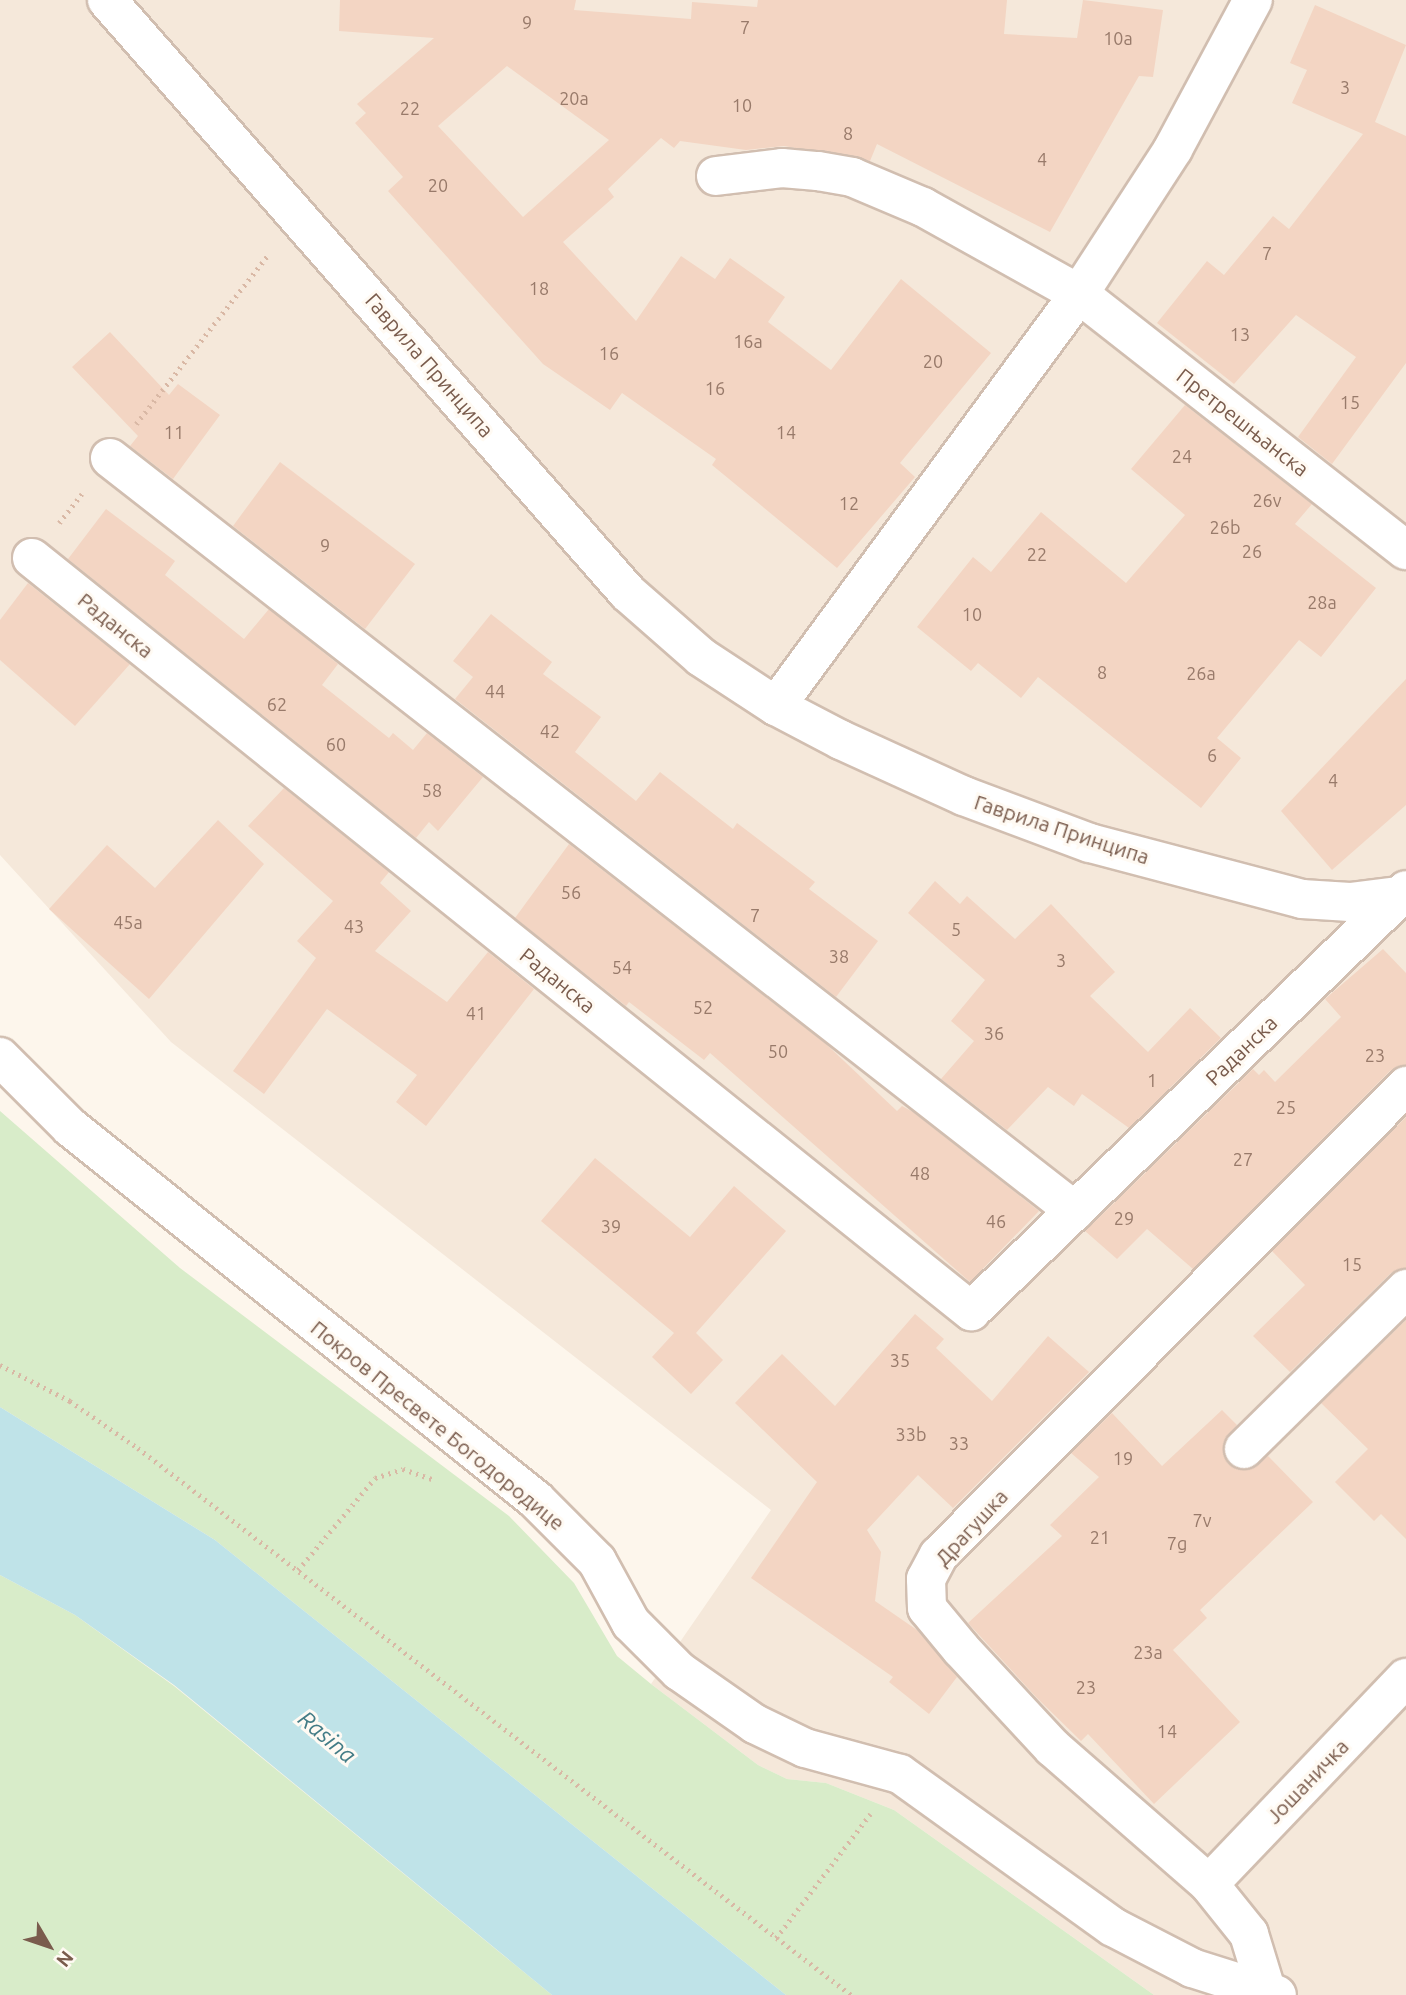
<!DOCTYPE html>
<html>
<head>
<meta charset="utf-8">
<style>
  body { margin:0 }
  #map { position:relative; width:1406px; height:1995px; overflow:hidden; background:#fdf6ec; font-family:Ubuntu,sans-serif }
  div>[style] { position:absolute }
  .residential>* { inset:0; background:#f5e8da }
  .green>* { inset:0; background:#d8ecc9 }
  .water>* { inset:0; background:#bfe3e8 }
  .building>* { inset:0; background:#f3d5c3 }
  .path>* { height:4.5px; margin-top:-2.25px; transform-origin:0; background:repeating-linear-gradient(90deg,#d9b8a5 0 2px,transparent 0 7px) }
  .roads { filter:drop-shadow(2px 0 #d1beb0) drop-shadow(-2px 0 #d1beb0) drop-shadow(0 2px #d1beb0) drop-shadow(0 -2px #d1beb0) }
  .minor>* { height:38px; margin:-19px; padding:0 19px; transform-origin:19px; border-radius:19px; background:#fff }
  span { translate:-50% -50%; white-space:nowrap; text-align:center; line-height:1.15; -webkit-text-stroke:6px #fffaf3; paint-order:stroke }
  .number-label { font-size:18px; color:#987a6a }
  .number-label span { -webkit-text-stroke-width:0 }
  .street-label { font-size:21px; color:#7a5c4d }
  .water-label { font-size:23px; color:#437c86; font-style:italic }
  .north { position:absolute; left:14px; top:1911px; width:70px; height:70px; -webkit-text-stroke:5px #fffaf3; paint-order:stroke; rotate:129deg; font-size:19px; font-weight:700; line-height:28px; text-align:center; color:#7a5c4d }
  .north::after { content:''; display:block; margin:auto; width:24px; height:32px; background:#7a5c4d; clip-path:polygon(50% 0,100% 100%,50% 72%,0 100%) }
</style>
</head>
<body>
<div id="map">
  <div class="residential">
    <div style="clip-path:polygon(0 0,1406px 0,1406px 1995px,1154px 1995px,894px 1810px,826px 1783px,787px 1779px,758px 1765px,651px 1684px,771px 1510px,171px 1042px,0 855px)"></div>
  </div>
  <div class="green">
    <div style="clip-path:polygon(0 1111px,180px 1268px,509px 1516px,574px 1583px,617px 1656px,651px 1684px,758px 1765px,787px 1779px,826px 1783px,894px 1810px,1154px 1995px,786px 1995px,215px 1540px,0 1407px)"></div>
    <div style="clip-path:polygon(0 1575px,75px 1615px,174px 1686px,552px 1995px,0 1995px)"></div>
  </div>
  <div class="water">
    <div style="clip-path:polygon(0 1407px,215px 1540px,786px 1995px,552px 1995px,174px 1685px,75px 1615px,0 1575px)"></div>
  </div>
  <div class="building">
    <div style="clip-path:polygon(evenodd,340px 0,576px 0,574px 10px,691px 19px,692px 2px,757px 7px,758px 0,1007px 0,1004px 34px,1077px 38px,1083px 0,1163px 10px,1153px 77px,1139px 76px,1050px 232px,877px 144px,870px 161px,784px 146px,746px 150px,680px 141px,674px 148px,661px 138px,608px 189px,614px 197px,563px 242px,636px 321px,681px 256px,715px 279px,730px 258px,785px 297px,768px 322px,831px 370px,901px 279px,991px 353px,900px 463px,915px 477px,837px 568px,712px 465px,716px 459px,622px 393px,610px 410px,543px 364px,388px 191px,403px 177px,355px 123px,366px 113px,357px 104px,434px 38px,339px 31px,340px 0,507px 66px,609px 140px,523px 217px,438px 126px,507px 66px)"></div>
    <div style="clip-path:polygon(1315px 5px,1406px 45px,1375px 122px,1406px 136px,1406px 363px,1332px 464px,1298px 437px,1356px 357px,1296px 315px,1234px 384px,1157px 323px,1207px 261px,1224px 275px,1273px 216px,1289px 229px,1363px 134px,1292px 103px,1307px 70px,1290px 63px)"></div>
    <div style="clip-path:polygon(110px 332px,169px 395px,178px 384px,220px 415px,173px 479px,130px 446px,138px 436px,72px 367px)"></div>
    <div style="clip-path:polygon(1185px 405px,1312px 504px,1295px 524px,1376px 588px,1321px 657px,1299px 640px,1217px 738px,1241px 758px,1201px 808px,1038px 677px,1021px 698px,978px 663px,971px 671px,917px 627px,973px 557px,991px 572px,1041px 512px,1126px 583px,1185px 515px,1131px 469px)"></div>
    <div style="clip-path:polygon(280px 462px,415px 564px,365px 629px,233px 526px)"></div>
    <div style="clip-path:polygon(106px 509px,175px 561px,165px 575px,244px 639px,269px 609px,338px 664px,322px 685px,389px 738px,393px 733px,413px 750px,427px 733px,483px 777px,438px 831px,429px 822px,416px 838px,68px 559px)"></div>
    <div style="clip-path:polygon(28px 583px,130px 664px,75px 726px,0 660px,0 620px)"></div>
    <div style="clip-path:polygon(491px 614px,552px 662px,543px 674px,601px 717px,575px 752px,636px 801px,660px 772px,733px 829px,737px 823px,815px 882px,809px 889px,878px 941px,836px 997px,455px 699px,473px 677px,453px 661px)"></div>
    <div style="clip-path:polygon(1406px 679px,1406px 805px,1332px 870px,1281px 811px)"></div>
    <div style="clip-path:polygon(284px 788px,389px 872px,380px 883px,411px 911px,375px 951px,447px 1002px,488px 952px,534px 989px,426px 1126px,396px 1102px,417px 1075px,327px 1009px,264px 1094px,233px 1071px,316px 958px,297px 941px,333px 901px,248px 826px)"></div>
    <div style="clip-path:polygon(218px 820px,264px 864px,149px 999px,49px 909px,107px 845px,155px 888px)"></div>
    <div style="clip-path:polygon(569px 844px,826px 1044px,897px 1111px,902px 1106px,913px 1112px,1039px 1211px,970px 1282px,710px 1053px,704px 1060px,629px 1002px,626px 1006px,515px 918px)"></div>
    <div style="clip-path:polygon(935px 881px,960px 904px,967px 896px,1015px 939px,1051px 904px,1115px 972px,1090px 996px,1148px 1052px,1190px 1008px,1221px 1038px,1129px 1128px,1082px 1094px,1074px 1106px,1048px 1087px,1007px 1130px,941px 1079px,974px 1041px,951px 1021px,985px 980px,908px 913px)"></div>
    <div style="clip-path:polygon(1383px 949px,1406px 973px,1406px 1065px,1390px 1071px,1193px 1269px,1147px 1229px,1117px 1259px,1085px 1231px,1253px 1069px,1259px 1075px,1264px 1070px,1275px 1082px,1341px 1017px,1325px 999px)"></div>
    <div style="clip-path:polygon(1406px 1117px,1406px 1268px,1391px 1273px,1290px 1372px,1253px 1336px,1305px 1285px,1272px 1251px)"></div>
    <div style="clip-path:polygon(595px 1158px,690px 1237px,734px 1186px,786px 1231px,696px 1333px,723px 1360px,691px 1394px,652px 1357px,674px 1333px,541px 1221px)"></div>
    <div style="clip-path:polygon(915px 1314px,944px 1339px,936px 1348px,992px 1401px,1048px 1336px,1089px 1372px,953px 1508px,918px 1475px,867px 1530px,881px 1552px,875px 1601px,917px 1630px,957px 1677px,929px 1714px,889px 1682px,893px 1677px,751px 1578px,817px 1482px,735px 1403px,782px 1354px,835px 1406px)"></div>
    <div style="clip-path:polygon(1406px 1320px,1406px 1539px,1381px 1514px,1374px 1521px,1335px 1482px,1368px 1449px,1321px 1403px)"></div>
    <div style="clip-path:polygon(1222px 1410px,1237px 1425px,1223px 1444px,1228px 1464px,1249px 1470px,1268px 1456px,1313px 1502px,1200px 1610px,1207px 1618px,1173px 1650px,1240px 1722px,1154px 1804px,1088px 1734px,1081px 1741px,1037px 1698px,968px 1623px,1062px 1536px,1050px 1525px,1099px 1477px,1071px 1453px,1112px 1413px,1162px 1466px)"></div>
  </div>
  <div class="path">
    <div style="left:136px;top:424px;width:216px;rotate:-52deg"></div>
    <div style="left:59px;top:523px;width:37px;rotate:-52deg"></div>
    <div style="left:0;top:1365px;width:79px;rotate:27.2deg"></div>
    <div style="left:70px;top:1401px;width:83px;rotate:34.7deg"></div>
    <div style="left:138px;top:1448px;width:899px;rotate:37.49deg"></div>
    <div style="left:298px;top:1570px;width:120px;rotate:-50.1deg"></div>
    <div style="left:375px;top:1478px;width:29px;rotate:-18deg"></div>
    <div style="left:403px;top:1469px;width:31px;rotate:19deg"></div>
    <div style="left:776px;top:1938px;width:156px;rotate:-52.8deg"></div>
  </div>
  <div class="roads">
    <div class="minor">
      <div style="left:107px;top:0;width:789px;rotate:48.7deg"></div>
      <div style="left:628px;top:593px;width:97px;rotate:41.2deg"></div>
      <div style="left:701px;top:657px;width:90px;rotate:33.2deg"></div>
      <div style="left:776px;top:706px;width:73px;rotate:27.6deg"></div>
      <div style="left:841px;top:740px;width:135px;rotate:24.5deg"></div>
      <div style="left:964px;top:796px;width:134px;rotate:20.5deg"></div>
      <div style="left:1090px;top:843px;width:219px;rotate:14.8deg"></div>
      <div style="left:1302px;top:899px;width:48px;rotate:3.6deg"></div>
      <div style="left:1350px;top:902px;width:56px;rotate:-7.1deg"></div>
      <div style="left:716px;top:176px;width:66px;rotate:-6.9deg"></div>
      <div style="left:782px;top:168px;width:36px;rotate:5deg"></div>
      <div style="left:818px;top:171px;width:35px;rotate:10deg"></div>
      <div style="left:852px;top:177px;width:77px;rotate:22.9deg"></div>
      <div style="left:923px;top:207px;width:179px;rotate:29.1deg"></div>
      <div style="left:1079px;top:294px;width:415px;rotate:38.1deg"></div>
      <div style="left:110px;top:458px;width:1224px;rotate:37.97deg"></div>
      <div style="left:32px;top:558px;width:1204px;rotate:38.73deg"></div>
      <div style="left:971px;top:1311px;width:605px;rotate:-44.06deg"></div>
      <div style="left:776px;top:706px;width:511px;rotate:-53.67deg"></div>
      <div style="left:1079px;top:294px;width:173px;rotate:-57deg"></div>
      <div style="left:1173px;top:149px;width:169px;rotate:-61.8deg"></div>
      <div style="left:0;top:1057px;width:99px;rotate:45deg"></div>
      <div style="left:70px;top:1127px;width:597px;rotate:38.67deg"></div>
      <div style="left:536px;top:1500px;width:86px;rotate:45deg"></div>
      <div style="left:597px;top:1561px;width:71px;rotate:61.3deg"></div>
      <div style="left:631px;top:1623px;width:68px;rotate:45deg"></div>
      <div style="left:679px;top:1671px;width:93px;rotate:34.9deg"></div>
      <div style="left:755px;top:1724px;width:55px;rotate:25.6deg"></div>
      <div style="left:805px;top:1748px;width:98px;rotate:15.3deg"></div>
      <div style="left:900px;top:1774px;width:262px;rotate:35.7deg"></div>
      <div style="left:1113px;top:1927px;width:89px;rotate:27.4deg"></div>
      <div style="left:1192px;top:1968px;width:89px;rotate:17.6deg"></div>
      <div style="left:1244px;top:1449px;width:228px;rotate:-44.6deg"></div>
      <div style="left:1209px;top:1884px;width:285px;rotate:-46.3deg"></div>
      <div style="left:1267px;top:1993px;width:62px;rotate:-107deg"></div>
      <div style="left:1249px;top:1934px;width:64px;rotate:-128.7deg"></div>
      <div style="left:1209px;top:1884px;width:207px;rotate:-138.9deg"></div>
      <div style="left:1053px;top:1748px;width:135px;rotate:-132.9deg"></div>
      <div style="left:961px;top:1649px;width:53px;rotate:-129.7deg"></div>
      <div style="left:927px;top:1608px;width:29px;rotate:-92deg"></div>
      <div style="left:926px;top:1579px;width:27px;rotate:-62deg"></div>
      <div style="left:939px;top:1555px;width:662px;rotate:-45.12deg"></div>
    </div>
  </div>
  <div class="number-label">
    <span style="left:527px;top:22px">9</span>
    <span style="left:745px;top:27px">7</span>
    <span style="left:1118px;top:38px">10a</span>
    <span style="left:1345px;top:87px">3</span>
    <span style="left:574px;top:98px">20a</span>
    <span style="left:742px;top:105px">10</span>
    <span style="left:410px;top:108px">22</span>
    <span style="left:848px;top:133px">8</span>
    <span style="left:1042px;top:159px">4</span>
    <span style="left:438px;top:185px">20</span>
    <span style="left:1267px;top:253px">7</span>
    <span style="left:539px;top:288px">18</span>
    <span style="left:1240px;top:334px">13</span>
    <span style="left:748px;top:341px">16a</span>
    <span style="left:609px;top:353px">16</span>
    <span style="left:933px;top:361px">20</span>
    <span style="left:715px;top:388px">16</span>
    <span style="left:1350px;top:402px">15</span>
    <span style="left:174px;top:432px">11</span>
    <span style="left:786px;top:432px">14</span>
    <span style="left:1182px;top:456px">24</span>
    <span style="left:1267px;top:500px">26v</span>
    <span style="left:849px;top:503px">12</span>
    <span style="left:1225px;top:527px">26b</span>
    <span style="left:325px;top:545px">9</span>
    <span style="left:1252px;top:551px">26</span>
    <span style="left:1037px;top:554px">22</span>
    <span style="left:1322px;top:602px">28a</span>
    <span style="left:972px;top:614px">10</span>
    <span style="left:1102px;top:672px">8</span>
    <span style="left:1201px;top:673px">26a</span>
    <span style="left:495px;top:691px">44</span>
    <span style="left:277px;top:704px">62</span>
    <span style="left:550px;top:731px">42</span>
    <span style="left:336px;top:744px">60</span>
    <span style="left:1212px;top:755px">6</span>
    <span style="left:1333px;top:780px">4</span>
    <span style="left:432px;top:790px">58</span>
    <span style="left:571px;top:892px">56</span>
    <span style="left:755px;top:915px">7</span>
    <span style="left:128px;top:922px">45a</span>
    <span style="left:354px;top:926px">43</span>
    <span style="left:956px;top:929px">5</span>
    <span style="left:839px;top:956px">38</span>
    <span style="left:1061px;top:960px">3</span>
    <span style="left:622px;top:967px">54</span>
    <span style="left:703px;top:1007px">52</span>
    <span style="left:476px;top:1013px">41</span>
    <span style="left:994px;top:1033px">36</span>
    <span style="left:778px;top:1051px">50</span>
    <span style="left:1375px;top:1055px">23</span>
    <span style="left:1152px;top:1080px">1</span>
    <span style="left:1286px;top:1107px">25</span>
    <span style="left:1243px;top:1159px">27</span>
    <span style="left:920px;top:1173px">48</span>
    <span style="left:1124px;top:1218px">29</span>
    <span style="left:996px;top:1221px">46</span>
    <span style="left:611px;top:1226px">39</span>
    <span style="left:1352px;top:1264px">15</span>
    <span style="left:900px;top:1360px">35</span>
    <span style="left:911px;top:1434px">33b</span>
    <span style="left:959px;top:1443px">33</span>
    <span style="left:1123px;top:1458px">19</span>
    <span style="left:1202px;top:1520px">7v</span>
    <span style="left:1100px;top:1537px">21</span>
    <span style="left:1177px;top:1543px">7g</span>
    <span style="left:1148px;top:1652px">23a</span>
    <span style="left:1086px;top:1687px">23</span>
    <span style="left:1167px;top:1731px">14</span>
  </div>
  <div class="street-label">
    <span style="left:430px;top:365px;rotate:49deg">Гаврила Принципа</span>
    <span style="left:1243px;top:422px;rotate:38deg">Претрешњанска</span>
    <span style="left:116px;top:625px;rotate:39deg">Раданска</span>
    <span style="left:1062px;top:829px;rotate:18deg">Гаврила Принципа</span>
    <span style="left:558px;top:980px;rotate:39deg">Раданска</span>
    <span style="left:1241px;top:1050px;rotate:-44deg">Раданска</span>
    <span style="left:438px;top:1425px;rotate:39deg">Покров Пресвете Богодородице</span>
    <span style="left:971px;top:1527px;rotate:-47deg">Драгушка</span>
    <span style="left:1307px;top:1781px;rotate:-46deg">Јошаничка</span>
  </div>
  <div class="water-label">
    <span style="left:327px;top:1737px;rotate:40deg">Rasina</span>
  </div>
  <div class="north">N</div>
</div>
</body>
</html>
